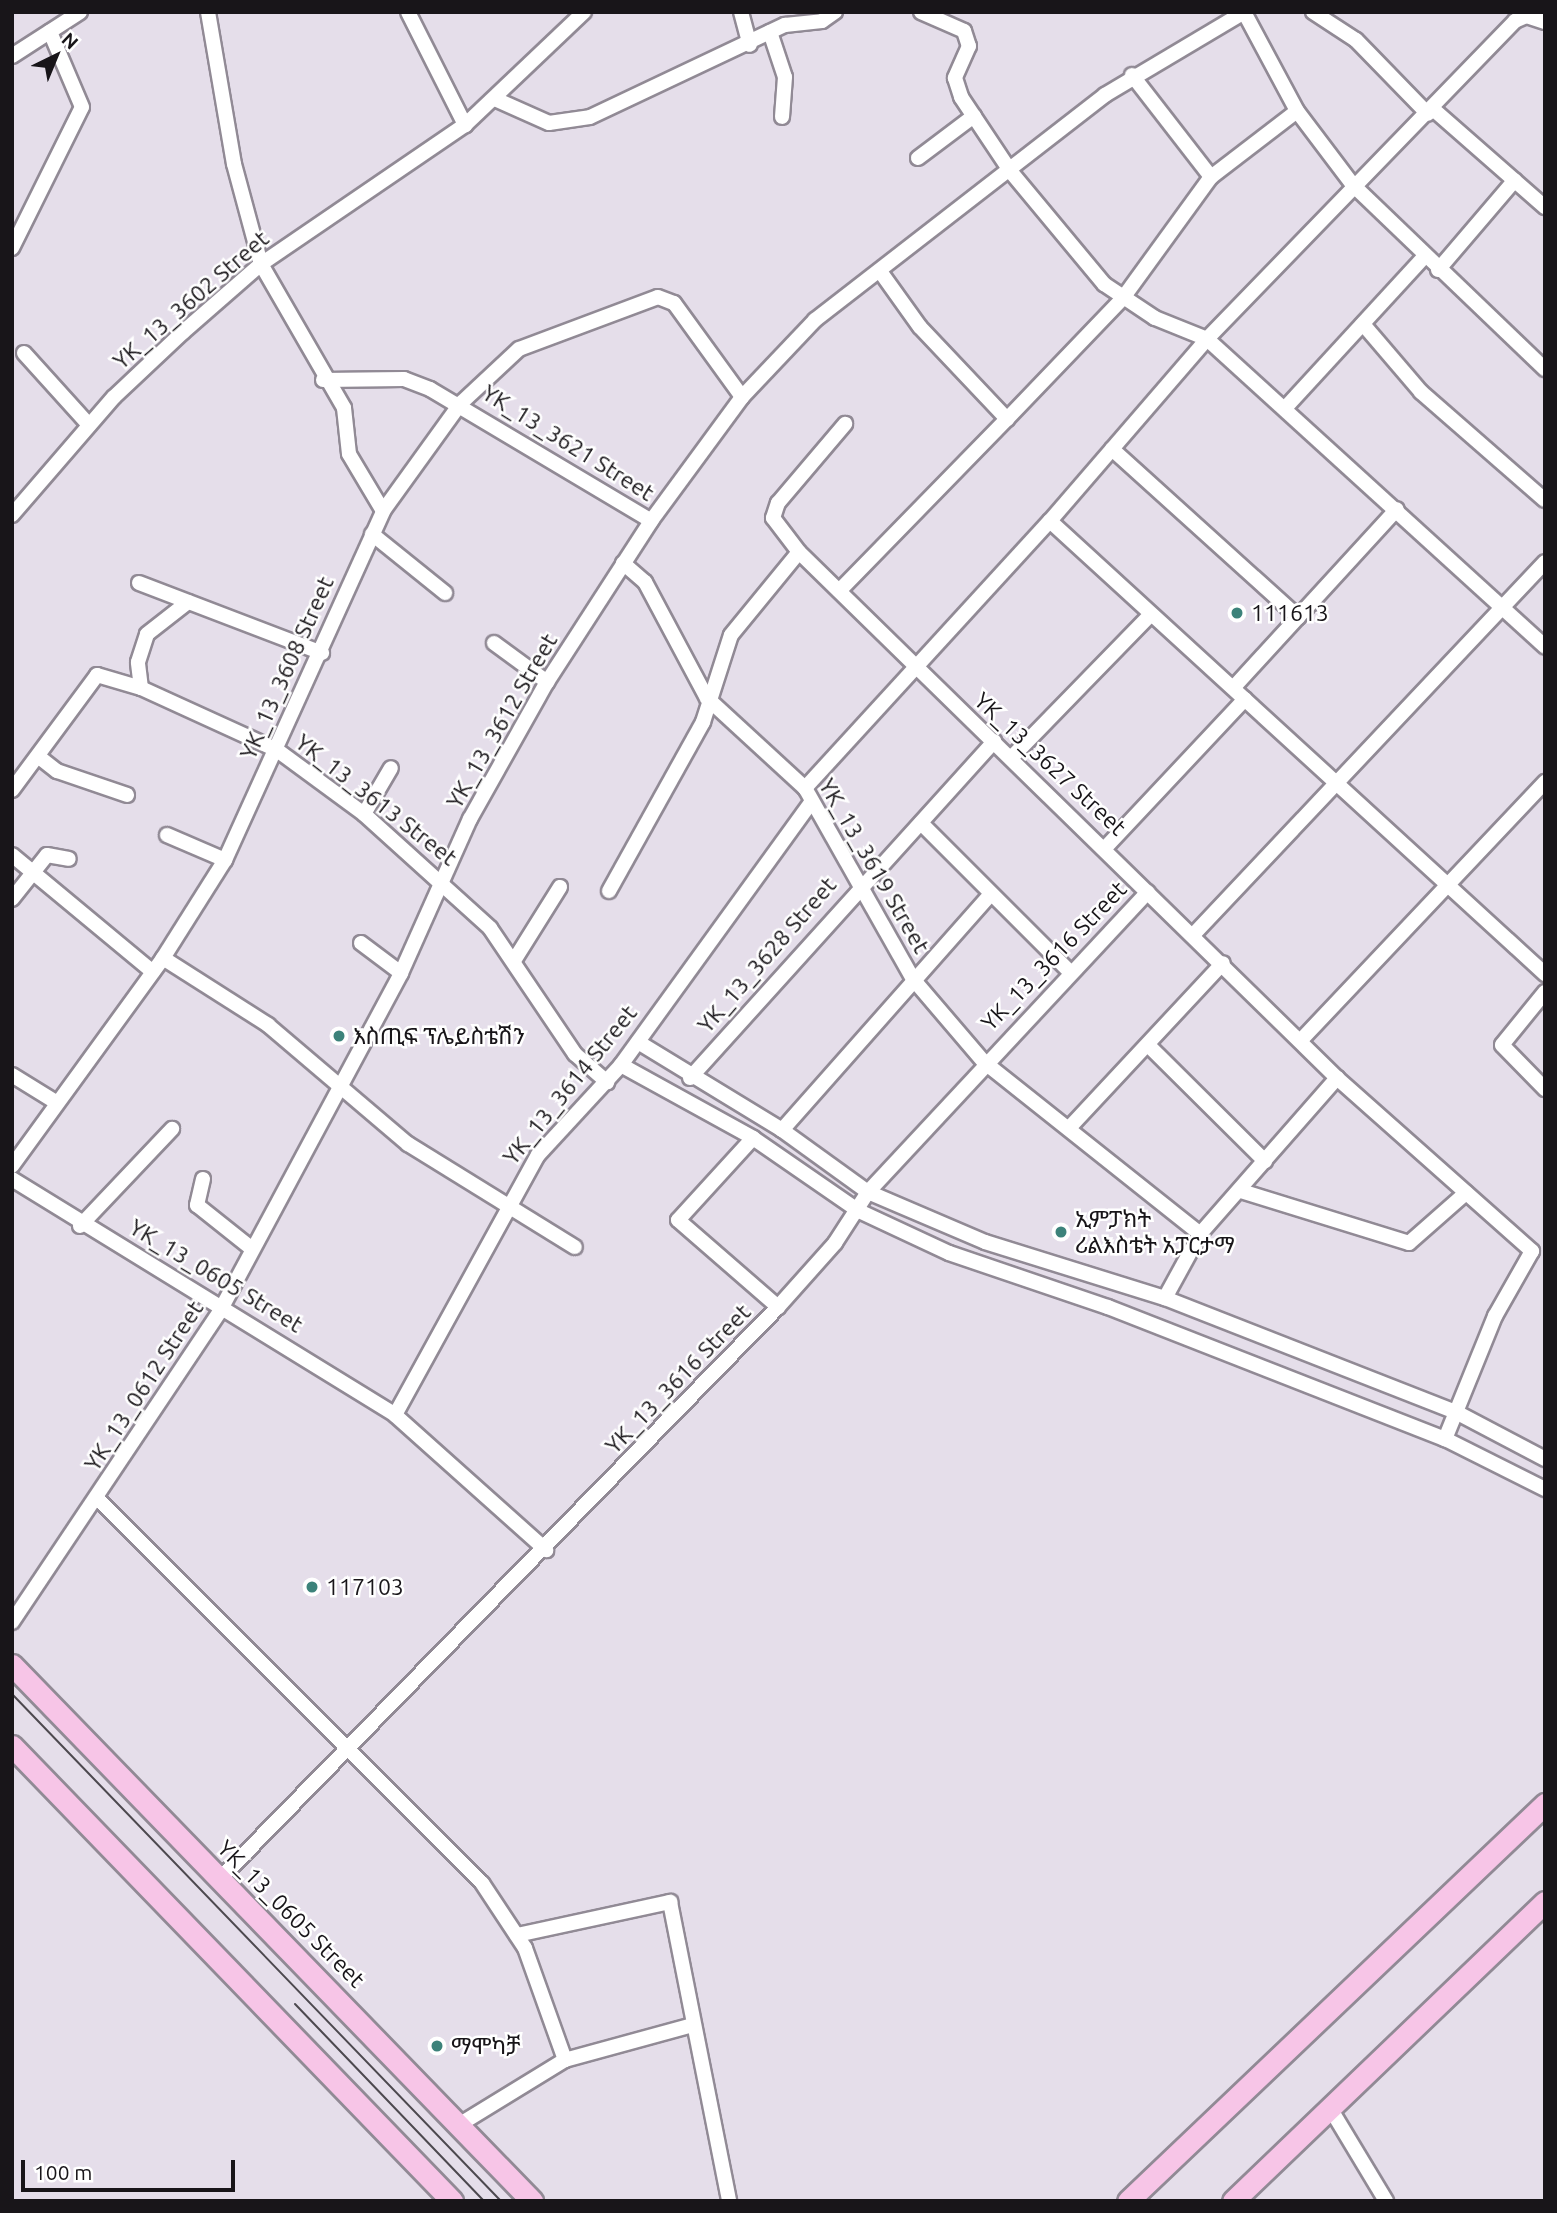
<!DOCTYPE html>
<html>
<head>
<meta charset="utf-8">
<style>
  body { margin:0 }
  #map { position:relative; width:1557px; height:2213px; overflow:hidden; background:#e5deea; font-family:Ubuntu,"Noto Sans Ethiopic",sans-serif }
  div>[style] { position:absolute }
  .roads { filter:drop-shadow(2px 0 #918a95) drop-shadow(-2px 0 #918a95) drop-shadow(0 2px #918a95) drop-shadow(0 -2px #918a95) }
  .street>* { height:14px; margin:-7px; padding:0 7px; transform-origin:7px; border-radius:7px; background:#fff }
  .primary>* { height:21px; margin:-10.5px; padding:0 10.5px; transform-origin:10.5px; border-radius:10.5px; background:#f7c5e7 }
  .tram>* { height:2px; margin:-1px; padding:0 1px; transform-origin:1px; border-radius:1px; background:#4d494f }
  .dots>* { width:19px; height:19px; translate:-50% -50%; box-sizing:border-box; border:4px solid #fff; border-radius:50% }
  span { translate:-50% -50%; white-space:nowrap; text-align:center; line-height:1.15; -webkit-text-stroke:5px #fff; paint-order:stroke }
  .street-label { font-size:23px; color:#181519 }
  .poi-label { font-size:23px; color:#181519 }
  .left { translate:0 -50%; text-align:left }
  .frame { position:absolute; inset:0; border:14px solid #181519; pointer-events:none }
  .north { position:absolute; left:21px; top:21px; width:70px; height:70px; -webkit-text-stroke:5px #fff; paint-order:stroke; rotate:43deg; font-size:19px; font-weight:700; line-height:28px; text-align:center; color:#181519 }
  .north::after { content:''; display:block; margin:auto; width:24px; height:32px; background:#181519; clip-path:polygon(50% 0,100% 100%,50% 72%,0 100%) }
  .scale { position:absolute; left:21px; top:2160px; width:214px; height:32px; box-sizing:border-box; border:4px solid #181519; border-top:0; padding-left:9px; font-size:21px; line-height:24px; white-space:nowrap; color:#181519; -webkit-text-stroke:5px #fff; paint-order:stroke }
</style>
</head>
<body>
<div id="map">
  <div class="roads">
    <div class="street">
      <div style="left:208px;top:12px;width:154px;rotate:80.3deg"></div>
      <div style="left:234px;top:164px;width:104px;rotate:74.9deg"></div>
      <div style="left:261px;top:264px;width:166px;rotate:60deg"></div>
      <div style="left:344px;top:408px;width:46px;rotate:83.8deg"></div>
      <div style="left:349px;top:454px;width:66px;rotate:59.2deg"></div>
      <div style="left:408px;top:12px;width:127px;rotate:63.2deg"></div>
      <div style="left:741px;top:12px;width:34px;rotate:75deg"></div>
      <div style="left:921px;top:12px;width:47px;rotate:23.8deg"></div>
      <div style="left:964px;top:31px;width:16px;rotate:72deg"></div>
      <div style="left:969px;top:46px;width:35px;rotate:114deg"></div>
      <div style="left:955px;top:78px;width:20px;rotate:72deg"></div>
      <div style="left:961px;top:97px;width:90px;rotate:56.3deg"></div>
      <div style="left:1011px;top:172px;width:146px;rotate:50.3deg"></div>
      <div style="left:1104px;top:284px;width:61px;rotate:33.7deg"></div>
      <div style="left:1155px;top:318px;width:56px;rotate:22deg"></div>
      <div style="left:1207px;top:339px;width:457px;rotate:42.3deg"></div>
      <div style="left:1244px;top:12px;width:112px;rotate:61.8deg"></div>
      <div style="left:1297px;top:111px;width:93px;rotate:52.9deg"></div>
      <div style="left:1353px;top:185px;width:266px;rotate:43.8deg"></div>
      <div style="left:1313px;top:12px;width:51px;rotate:33.1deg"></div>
      <div style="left:1356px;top:40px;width:103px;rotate:45.8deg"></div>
      <div style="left:1545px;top:22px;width:20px;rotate:-162deg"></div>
      <div style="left:1526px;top:16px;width:12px;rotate:156deg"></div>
      <div style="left:1515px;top:21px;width:443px;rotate:134.1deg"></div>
      <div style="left:1207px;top:339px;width:240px;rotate:130.8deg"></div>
      <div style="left:1050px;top:521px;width:671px;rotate:42.46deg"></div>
      <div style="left:770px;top:32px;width:47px;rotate:71.6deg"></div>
      <div style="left:785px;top:77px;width:40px;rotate:94.3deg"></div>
      <div style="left:12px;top:56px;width:81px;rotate:-32.9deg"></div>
      <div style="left:1132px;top:75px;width:129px;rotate:52.2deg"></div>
      <div style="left:495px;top:99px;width:59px;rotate:24deg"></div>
      <div style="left:549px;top:123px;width:41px;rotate:-8.3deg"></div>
      <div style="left:590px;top:117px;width:216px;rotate:-25.3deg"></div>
      <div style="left:785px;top:25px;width:37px;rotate:-6deg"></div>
      <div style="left:822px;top:21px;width:16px;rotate:-35deg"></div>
      <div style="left:1433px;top:109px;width:149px;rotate:41.2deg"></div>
      <div style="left:918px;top:158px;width:70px;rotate:-36.9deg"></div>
      <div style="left:12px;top:248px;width:157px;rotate:-63.6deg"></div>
      <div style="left:82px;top:107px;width:82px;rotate:-113.1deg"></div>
      <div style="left:1438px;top:270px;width:118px;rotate:-49.5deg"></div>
      <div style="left:882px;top:274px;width:65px;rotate:54.4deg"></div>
      <div style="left:920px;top:327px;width:127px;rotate:46.6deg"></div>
      <div style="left:1007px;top:419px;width:168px;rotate:-46.2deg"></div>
      <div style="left:1123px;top:298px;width:150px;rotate:-54deg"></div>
      <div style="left:1211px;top:177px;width:108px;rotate:-37.5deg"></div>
      <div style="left:1363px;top:324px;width:89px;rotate:49.5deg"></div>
      <div style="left:1421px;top:392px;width:164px;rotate:41.1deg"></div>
      <div style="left:24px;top:353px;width:97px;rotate:47.9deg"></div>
      <div style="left:323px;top:380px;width:81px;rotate:-0.7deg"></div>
      <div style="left:404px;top:379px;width:28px;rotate:21deg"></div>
      <div style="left:430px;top:389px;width:257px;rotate:30.8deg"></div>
      <div style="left:1286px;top:407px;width:202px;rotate:-47.4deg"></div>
      <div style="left:1112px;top:449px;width:251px;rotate:42.1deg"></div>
      <div style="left:12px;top:515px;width:156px;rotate:-49.2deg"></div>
      <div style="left:114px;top:397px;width:95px;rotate:-43.3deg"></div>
      <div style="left:183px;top:332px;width:103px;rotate:-41.1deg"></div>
      <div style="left:261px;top:264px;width:247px;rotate:-34.3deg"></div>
      <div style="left:465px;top:125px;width:164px;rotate:-43.5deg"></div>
      <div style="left:372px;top:534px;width:94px;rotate:38.9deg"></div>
      <div style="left:799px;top:552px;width:43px;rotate:-127.4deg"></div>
      <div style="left:773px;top:518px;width:16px;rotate:-72deg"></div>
      <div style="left:778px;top:503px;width:104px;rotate:-49.7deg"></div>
      <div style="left:623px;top:563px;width:29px;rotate:41deg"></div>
      <div style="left:645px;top:582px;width:132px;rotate:61.9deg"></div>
      <div style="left:707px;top:698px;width:133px;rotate:42.6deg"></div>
      <div style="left:805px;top:788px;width:219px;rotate:60.5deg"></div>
      <div style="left:913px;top:979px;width:109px;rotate:49.5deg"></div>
      <div style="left:984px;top:1062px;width:276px;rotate:38.5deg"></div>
      <div style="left:1200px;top:1234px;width:208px;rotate:-48.7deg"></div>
      <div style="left:139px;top:583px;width:196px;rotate:20.9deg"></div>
      <div style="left:841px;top:589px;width:238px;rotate:-45.7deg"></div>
      <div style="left:494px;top:643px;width:66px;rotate:36.3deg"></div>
      <div style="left:1234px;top:687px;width:241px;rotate:-47.5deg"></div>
      <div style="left:141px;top:688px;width:26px;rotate:-97deg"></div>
      <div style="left:138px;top:662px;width:29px;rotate:-72deg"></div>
      <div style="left:147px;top:634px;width:52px;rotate:-38deg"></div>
      <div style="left:1013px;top:756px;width:197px;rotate:-45.8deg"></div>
      <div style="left:39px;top:757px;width:23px;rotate:38deg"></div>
      <div style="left:57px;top:771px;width:74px;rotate:18.9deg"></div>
      <div style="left:805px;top:788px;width:362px;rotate:-47.5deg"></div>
      <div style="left:12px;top:790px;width:143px;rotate:-53.5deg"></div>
      <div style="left:97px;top:675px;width:46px;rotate:16.5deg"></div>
      <div style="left:141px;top:688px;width:149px;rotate:24.5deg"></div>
      <div style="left:277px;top:750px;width:108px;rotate:36.3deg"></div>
      <div style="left:364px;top:814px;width:170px;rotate:42.1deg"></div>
      <div style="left:490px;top:928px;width:152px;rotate:56deg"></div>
      <div style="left:575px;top:1054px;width:43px;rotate:41.2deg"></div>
      <div style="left:364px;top:814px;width:53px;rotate:-59.6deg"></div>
      <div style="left:921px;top:823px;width:209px;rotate:45deg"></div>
      <div style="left:167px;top:835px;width:63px;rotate:23.3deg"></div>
      <div style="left:1106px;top:847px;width:203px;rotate:-46.8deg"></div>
      <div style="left:12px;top:855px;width:183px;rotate:39.7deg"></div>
      <div style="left:609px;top:891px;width:193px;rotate:-60.9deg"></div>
      <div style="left:703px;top:722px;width:91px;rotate:-72.2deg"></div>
      <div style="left:731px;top:635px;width:107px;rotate:-50.7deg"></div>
      <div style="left:799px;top:552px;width:752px;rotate:44.35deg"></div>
      <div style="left:1337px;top:1078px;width:261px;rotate:41.6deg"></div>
      <div style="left:1532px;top:1251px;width:75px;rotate:119.6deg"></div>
      <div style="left:1495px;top:1316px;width:133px;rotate:112.1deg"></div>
      <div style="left:12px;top:899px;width:56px;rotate:-51.5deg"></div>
      <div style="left:47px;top:855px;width:22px;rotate:10deg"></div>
      <div style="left:1194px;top:934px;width:511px;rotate:-46.66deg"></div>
      <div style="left:361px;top:943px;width:50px;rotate:36.9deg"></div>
      <div style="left:163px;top:958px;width:125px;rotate:32.5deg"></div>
      <div style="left:268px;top:1025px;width:184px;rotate:40.4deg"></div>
      <div style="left:408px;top:1144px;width:196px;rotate:31.7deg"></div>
      <div style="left:515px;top:959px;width:85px;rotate:-58deg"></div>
      <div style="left:1545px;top:992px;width:68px;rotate:129.1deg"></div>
      <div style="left:1502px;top:1045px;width:62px;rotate:45.7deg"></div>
      <div style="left:1302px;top:1039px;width:354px;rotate:-46.6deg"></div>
      <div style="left:638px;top:1042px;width:169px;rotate:31.4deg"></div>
      <div style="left:782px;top:1130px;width:106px;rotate:35.8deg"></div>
      <div style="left:868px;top:1192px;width:127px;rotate:23.1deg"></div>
      <div style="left:985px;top:1242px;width:189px;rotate:17.3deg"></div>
      <div style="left:1165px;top:1298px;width:310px;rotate:21.4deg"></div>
      <div style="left:1454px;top:1411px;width:103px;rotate:27.8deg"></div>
      <div style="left:1148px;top:1045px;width:165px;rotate:44.8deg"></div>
      <div style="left:621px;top:1065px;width:151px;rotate:28.9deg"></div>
      <div style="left:753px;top:1138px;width:129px;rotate:34.6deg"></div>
      <div style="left:859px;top:1211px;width:99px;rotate:25deg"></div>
      <div style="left:949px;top:1253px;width:168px;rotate:18.8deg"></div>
      <div style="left:1108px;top:1307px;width:362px;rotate:21.4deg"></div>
      <div style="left:1445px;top:1439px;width:112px;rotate:26.6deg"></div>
      <div style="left:12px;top:1075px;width:49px;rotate:31.8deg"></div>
      <div style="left:690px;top:1078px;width:454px;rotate:-47.9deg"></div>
      <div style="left:1070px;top:1127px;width:224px;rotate:-47deg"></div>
      <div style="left:782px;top:1130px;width:311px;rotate:-48.5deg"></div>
      <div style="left:753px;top:1138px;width:111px;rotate:132.4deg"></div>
      <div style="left:678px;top:1220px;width:133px;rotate:41deg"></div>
      <div style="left:12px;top:1166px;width:257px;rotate:-54deg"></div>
      <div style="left:163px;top:958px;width:116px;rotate:-57.7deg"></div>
      <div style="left:225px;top:860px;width:383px;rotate:-65.6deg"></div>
      <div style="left:383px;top:511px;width:133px;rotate:-54.2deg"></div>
      <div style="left:461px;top:403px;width:79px;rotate:-43deg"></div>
      <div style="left:519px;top:349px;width:148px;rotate:-20.5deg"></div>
      <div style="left:658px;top:297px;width:17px;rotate:21deg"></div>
      <div style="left:674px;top:303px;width:116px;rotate:54.1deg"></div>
      <div style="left:12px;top:1179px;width:450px;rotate:31.6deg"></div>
      <div style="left:395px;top:1415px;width:203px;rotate:41.8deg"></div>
      <div style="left:203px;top:1179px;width:27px;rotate:103deg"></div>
      <div style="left:197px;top:1205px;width:69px;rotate:38.5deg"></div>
      <div style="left:1241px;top:1191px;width:176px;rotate:17.2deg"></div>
      <div style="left:1409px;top:1243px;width:76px;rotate:-41.3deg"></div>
      <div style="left:80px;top:1226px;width:134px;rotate:-46.5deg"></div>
      <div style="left:1165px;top:1298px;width:73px;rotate:-61.3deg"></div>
      <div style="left:395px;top:1415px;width:297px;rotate:-61.2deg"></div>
      <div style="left:538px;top:1155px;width:122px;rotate:-47.3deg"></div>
      <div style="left:621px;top:1065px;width:324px;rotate:-54.1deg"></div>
      <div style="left:98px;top:1499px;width:543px;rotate:45deg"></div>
      <div style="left:482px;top:1883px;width:78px;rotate:56.5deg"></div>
      <div style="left:525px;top:1948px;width:119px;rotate:70.3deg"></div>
      <div style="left:12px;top:1622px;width:374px;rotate:-56.2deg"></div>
      <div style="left:220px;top:1311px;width:383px;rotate:-61.8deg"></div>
      <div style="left:401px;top:973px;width:169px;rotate:-65.9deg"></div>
      <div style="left:470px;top:819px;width:157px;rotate:-60.7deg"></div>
      <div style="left:547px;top:682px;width:192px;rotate:-57.1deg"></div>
      <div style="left:651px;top:521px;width:154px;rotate:-53.7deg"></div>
      <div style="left:742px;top:397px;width:106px;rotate:-46.5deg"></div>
      <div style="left:815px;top:320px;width:367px;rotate:-37.8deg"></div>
      <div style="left:1105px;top:95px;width:162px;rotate:-30.8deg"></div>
      <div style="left:219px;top:1880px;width:801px;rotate:-45.71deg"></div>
      <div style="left:778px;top:1307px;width:86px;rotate:-48.3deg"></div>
      <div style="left:835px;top:1243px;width:61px;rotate:-57.1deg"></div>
      <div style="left:868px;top:1192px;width:410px;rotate:-47deg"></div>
      <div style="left:517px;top:1935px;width:157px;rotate:-12.2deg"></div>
      <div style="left:670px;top:1902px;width:305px;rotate:78.8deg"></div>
      <div style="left:1330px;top:2108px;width:109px;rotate:58.9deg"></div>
      <div style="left:462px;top:2123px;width:121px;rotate:-31.5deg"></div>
      <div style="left:565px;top:2060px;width:133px;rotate:-15.3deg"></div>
    </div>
    <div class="primary">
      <div style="left:12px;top:1665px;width:747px;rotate:45.87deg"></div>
      <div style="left:12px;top:1746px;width:633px;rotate:45.96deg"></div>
      <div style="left:1128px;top:2201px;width:576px;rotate:-43.59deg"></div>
      <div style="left:1233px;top:2201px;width:432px;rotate:-43.8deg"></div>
    </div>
  </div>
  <div class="tram">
    <div style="left:12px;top:1694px;width:704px;rotate:46.04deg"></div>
    <div style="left:295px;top:2004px;width:273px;rotate:46.2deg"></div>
  </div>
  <div class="dots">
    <div style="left:1237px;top:613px;background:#3c827a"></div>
    <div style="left:339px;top:1036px;background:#3c827a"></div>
    <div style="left:1061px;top:1232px;background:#3c827a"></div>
    <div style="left:312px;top:1587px;background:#3c827a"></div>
    <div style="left:437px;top:2046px;background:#3c827a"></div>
  </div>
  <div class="street-label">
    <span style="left:191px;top:300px;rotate:-41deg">YK_13_3602 Street</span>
    <span style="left:568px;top:443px;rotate:32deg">YK_13_3621 Street</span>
    <span style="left:287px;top:668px;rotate:-66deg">YK_13_3608 Street</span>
    <span style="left:502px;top:721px;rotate:-60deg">YK_13_3612 Street</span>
    <span style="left:1050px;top:764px;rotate:43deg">YK_13_3627 Street</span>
    <span style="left:376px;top:800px;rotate:38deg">YK_13_3613 Street</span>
    <span style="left:874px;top:866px;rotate:60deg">YK_13_3619 Street</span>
    <span style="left:767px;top:955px;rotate:-49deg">YK_13_3628 Street</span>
    <span style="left:1054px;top:956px;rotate:-46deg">YK_13_3616 Street</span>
    <span style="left:570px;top:1085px;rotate:-51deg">YK_13_3614 Street</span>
    <span style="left:216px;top:1276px;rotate:31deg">YK_13_0605 Street</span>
    <span style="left:678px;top:1379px;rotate:-46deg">YK_13_3616 Street</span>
    <span style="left:144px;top:1386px;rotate:-57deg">YK_13_0612 Street</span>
    <span style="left:291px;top:1914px;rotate:45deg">YK_13_0605 Street</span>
  </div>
  <div class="poi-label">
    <span class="left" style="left:1251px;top:613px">111613</span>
    <span class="left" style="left:353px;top:1036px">እስጢፍ ፕሌይስቴሽን</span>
    <span class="left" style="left:1075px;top:1232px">ኢምፓክት<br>ሪልእስቴት አፓርታማ</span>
    <span class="left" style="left:326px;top:1587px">117103</span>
    <span class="left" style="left:451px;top:2046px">ማሞካቻ</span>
  </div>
  <div class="frame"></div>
  <div class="north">N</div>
  <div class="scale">100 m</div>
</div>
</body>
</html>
